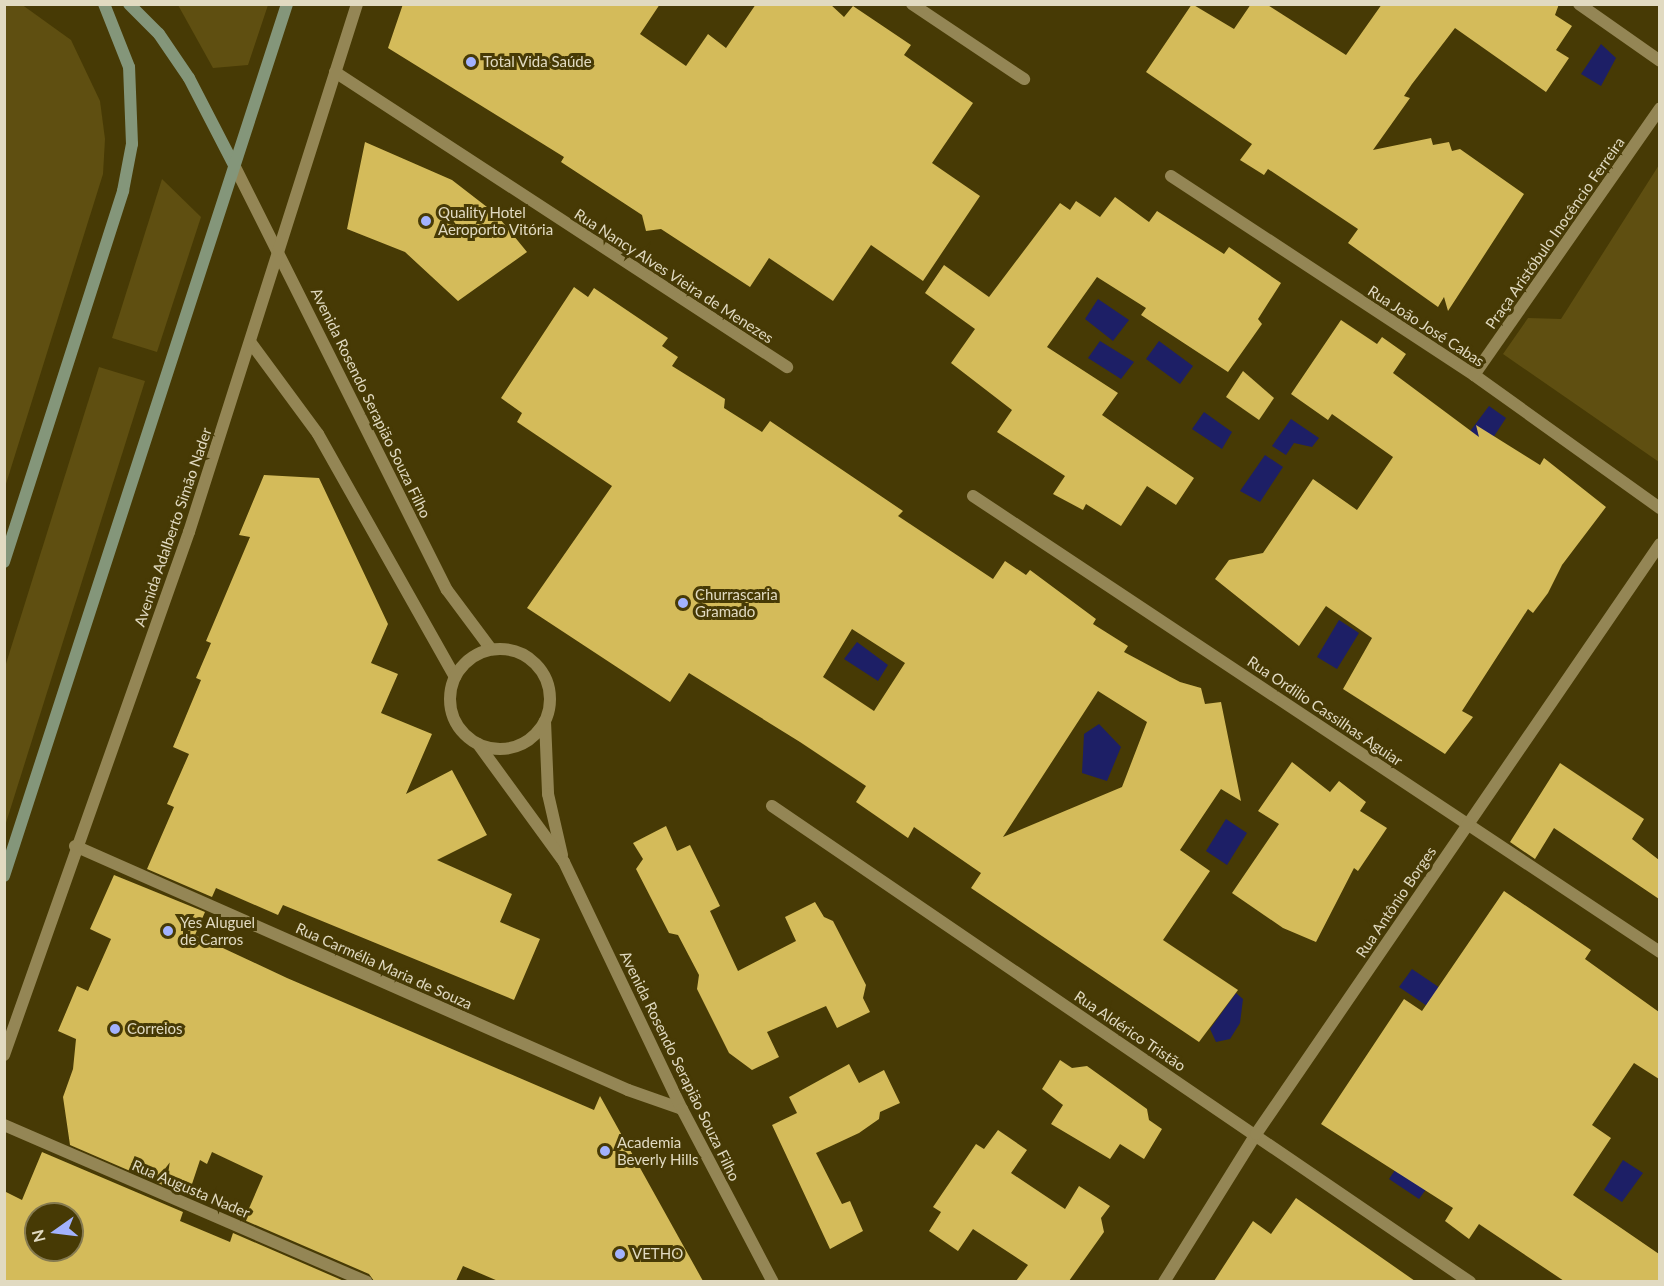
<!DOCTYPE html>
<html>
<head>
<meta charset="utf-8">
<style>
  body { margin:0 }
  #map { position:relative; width:1664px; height:1286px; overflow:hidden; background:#473a05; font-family:Lato,sans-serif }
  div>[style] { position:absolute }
  .green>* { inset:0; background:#5f4f11 }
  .water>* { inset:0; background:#1d1f66 }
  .building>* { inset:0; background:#d4bb5a }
  .minor>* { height:12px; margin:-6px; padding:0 6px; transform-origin:6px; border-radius:6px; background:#948655 }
  .tertiary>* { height:12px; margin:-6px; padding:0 6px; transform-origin:6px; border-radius:6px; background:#948655 }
  .tertiary>.ring { margin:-6px; padding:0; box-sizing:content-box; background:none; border:12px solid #948655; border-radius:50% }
  .secondary>* { height:12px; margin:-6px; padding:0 6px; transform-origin:6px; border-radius:6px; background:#84967a }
  .dots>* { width:16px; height:16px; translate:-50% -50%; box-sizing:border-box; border:3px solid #473a05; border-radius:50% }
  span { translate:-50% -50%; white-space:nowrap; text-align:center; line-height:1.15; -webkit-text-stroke:6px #473a05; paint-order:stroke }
  .poi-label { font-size:15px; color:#e1dac1 }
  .left { translate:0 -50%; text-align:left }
  .street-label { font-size:15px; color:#e1dac1 }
  .frame { position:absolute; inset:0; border:6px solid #e1dac1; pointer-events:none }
  .north { position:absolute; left:24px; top:1202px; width:60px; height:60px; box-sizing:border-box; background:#473a05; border:2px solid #857a50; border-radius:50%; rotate:256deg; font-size:16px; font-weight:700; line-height:24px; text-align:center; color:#e1dac1 }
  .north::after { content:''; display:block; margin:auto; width:21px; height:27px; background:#a3b2fd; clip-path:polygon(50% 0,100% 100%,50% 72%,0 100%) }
</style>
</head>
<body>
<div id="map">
  <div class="green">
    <div style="clip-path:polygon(21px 4px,71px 40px,100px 101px,105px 139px,103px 174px,5px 487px,4px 5px)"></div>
    <div style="clip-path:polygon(178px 5px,268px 5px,248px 65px,213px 68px)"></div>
    <div style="clip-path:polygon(1659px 165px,1659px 462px,1503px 354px,1528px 318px,1561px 319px)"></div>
    <div style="clip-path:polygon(162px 179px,201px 217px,157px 352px,112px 338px)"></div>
    <div style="clip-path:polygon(99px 367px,145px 381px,5px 826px,5px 667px)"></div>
  </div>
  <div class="water">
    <div style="clip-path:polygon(1601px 44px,1616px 58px,1601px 86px,1581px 74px)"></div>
    <div style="clip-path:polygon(1098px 299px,1129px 320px,1113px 341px,1085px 319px)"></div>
    <div style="clip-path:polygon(1100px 341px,1134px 362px,1121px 379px,1088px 358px)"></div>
    <div style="clip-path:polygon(1159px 341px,1193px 366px,1180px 384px,1146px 359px)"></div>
    <div style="clip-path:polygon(1489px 406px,1506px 418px,1485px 450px,1465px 438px)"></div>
    <div style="clip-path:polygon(1204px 412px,1232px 432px,1222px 449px,1192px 429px)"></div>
    <div style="clip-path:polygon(1291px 419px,1319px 438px,1312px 447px,1294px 443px,1286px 455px,1272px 446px)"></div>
    <div style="clip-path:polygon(1265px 455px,1283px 467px,1260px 502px,1240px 491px)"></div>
    <div style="clip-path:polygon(1339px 620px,1359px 633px,1337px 669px,1317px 657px)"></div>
    <div style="clip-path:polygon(857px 642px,888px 665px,878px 681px,844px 659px)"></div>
    <div style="clip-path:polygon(1099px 724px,1121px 747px,1107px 781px,1082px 773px,1084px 734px)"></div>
    <div style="clip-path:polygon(1226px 819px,1247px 833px,1227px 865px,1206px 851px)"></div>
    <div style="clip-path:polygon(1412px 969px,1446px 992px,1433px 1010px,1399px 987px)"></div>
    <div style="clip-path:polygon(1236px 993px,1243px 999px,1240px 1023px,1230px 1039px,1216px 1042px,1210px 1029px)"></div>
    <div style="clip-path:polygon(1623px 1160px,1643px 1173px,1622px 1202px,1604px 1190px)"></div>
    <div style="clip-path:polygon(1401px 1161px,1432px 1181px,1419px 1199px,1389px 1179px)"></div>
  </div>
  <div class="building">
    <div style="clip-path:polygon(403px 4px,660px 4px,640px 34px,686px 66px,708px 34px,726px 48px,756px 4px,830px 4px,844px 17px,853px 6px,911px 45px,904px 55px,973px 103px,932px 163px,980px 196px,923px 281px,871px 245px,833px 301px,769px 258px,750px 287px,661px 229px,646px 231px,642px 215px,561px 162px,564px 157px,388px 48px)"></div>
    <div style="clip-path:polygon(1192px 4px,1234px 29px,1251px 4px,1266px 4px,1346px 55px,1382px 4px,1559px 4px,1555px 15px,1572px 26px,1556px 50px,1569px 58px,1546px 92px,1455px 28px,1412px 84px,1404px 96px,1410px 98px,1373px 150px,1431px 138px,1433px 145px,1449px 142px,1452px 151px,1460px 149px,1524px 194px,1448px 311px,1444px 297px,1438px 307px,1348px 243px,1358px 229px,1268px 169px,1264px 175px,1240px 160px,1252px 144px,1146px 72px)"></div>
    <div style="clip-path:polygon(365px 142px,452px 180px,496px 214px,527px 252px,458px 301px,405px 252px,347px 229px)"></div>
    <div style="clip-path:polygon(1115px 197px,1149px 222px,1157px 211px,1224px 254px,1229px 247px,1281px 283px,1258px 319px,1262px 324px,1228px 372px,1141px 315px,1146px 308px,1097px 277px,1047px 347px,1118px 393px,1102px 415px,1194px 478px,1176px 505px,1147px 486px,1121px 526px,1086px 504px,1083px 510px,1053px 494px,1065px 476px,997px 432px,1012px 410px,951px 363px,975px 329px,925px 293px,944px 265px,989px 297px,1060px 203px,1070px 210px,1076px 201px,1100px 217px)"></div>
    <div style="clip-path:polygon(evenodd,574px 287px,588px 297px,594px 288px,668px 338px,662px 346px,678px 357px,672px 366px,725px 399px,724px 408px,762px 432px,770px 421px,903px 511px,898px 516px,993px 579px,1005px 561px,1026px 575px,1030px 570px,1096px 619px,1093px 624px,1128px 646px,1124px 652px,1180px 682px,1201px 688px,1205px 704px,1221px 702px,1241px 801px,1221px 789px,1180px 850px,1210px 871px,1163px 940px,1238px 990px,1199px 1042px,971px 888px,981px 873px,914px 827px,908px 838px,856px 802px,866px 786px,800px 742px,689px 673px,670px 702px,527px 608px,612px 486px,517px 422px,522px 413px,501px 398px,574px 287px,852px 629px,905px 663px,874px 711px,823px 677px,852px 629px,574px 287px,1098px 691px,1147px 722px,1122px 787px,1003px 837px,1098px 691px)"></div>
    <div style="clip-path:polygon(1341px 320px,1377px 344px,1382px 337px,1406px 354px,1393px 373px,1479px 437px,1476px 425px,1540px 465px,1544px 458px,1606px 507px,1562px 565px,1548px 593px,1533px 613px,1528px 609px,1462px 711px,1473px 717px,1445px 754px,1343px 689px,1372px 638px,1326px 606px,1299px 646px,1215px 579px,1229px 560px,1263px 553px,1313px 479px,1357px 510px,1393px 457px,1332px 414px,1328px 420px,1291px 394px)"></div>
    <div style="clip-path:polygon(1243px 371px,1274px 398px,1259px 420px,1226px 397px)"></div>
    <div style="clip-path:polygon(264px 475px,319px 478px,388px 624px,371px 663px,398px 674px,381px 713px,432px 734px,406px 794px,452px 770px,487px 835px,437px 860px,512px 894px,500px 922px,540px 939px,514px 1000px,283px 905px,278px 915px,216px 888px,212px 897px,147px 869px,174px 807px,167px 804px,189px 754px,173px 747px,201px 680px,196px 678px,211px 643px,206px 641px,250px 537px,239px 535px)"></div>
    <div style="clip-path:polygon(1292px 762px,1330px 792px,1339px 781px,1366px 802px,1360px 811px,1387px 828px,1358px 871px,1354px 868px,1316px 942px,1283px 928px,1232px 893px,1279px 824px,1258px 811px)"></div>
    <div style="clip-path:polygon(1560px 763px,1644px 819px,1632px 839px,1659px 860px,1659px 899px,1554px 828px,1535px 859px,1510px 842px)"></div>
    <div style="clip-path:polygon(666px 826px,677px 851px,690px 845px,720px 906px,710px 911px,738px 971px,796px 941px,785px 917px,815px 902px,824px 917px,833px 921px,866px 985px,863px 998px,870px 1012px,837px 1028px,826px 1006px,767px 1032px,779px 1057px,752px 1070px,729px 1053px,697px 989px,699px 975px,678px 935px,669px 933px,636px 869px,643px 859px,633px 843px)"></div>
    <div style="clip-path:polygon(114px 875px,205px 912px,195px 935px,287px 978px,594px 1110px,600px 1096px,703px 1281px,498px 1281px,463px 1266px,456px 1281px,374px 1281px,369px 1274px,244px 1220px,263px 1176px,212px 1152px,207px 1164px,200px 1160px,188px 1196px,70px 1145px,63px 1097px,73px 1069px,76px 1039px,58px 1031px,77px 986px,88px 991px,111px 939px,90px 929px)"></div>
    <div style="clip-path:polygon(1504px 891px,1591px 950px,1585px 959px,1659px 1012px,1659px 1079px,1634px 1063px,1592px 1125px,1611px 1138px,1573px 1195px,1659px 1254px,1659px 1281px,1564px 1281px,1479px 1224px,1469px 1239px,1445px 1221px,1453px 1208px,1321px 1124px,1404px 999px,1422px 1011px)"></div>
    <div style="clip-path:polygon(1060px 1060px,1072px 1068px,1087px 1066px,1147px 1109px,1149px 1120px,1162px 1129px,1144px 1159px,1120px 1144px,1110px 1159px,1051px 1124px,1063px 1105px,1042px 1089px)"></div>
    <div style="clip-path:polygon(849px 1064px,859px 1083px,884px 1070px,900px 1103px,880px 1112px,879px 1119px,859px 1133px,816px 1153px,842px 1204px,850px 1201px,863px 1231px,830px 1249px,772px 1125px,797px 1113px,789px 1097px)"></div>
    <div style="clip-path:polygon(998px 1130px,1027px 1150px,1011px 1173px,1065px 1209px,1079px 1186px,1110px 1206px,1101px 1218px,1104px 1232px,1069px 1281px,1016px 1281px,1028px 1265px,973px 1229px,958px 1251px,929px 1231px,941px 1212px,933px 1207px,976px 1144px,984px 1149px)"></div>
    <div style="clip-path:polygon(evenodd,42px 1152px,183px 1212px,180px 1221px,230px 1242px,233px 1233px,344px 1281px,4px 1281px,4px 1191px,22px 1200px,42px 1152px,36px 1214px,72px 1214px,72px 1250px,36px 1250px,36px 1214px)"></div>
    <div style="clip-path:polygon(1296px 1198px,1415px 1281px,1214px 1281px,1253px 1221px,1271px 1234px)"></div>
  </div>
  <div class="minor">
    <div style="left:912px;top:4px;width:135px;rotate:33.8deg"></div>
    <div style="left:1579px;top:4px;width:99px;rotate:35.1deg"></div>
    <div style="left:335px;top:72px;width:540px;rotate:33.13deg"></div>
    <div style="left:1171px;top:176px;width:363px;rotate:33.3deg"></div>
    <div style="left:1474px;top:375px;width:229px;rotate:35.6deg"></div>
    <div style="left:1474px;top:375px;width:325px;rotate:-55.1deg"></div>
    <div style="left:973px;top:496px;width:825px;rotate:33.57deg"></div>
    <div style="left:772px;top:806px;width:845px;rotate:34.29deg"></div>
    <div style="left:75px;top:846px;width:604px;rotate:23.81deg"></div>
    <div style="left:628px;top:1090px;width:57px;rotate:19.4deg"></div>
    <div style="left:4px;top:1125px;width:395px;rotate:23.4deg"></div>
    <div style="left:1164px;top:1282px;width:174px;rotate:-58.1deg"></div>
    <div style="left:1256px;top:1134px;width:715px;rotate:-55.6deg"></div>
  </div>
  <div class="tertiary">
    <div style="left:234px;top:165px;width:475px;rotate:63.4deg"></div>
    <div style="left:447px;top:590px;width:74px;rotate:53.3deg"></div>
    <div style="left:251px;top:343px;width:113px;rotate:53.6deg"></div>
    <div style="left:318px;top:434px;width:279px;rotate:60.6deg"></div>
    <div class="ring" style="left:450px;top:649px;width:88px;height:88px"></div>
    <div style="left:545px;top:721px;width:73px;rotate:87.6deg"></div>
    <div style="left:548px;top:794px;width:63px;rotate:77.1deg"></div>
    <div style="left:478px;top:744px;width:146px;rotate:53.9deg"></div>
    <div style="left:564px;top:862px;width:274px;rotate:64.5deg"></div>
    <div style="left:682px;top:1109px;width:195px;rotate:62.3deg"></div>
    <div style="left:4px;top:1055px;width:555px;rotate:-70.52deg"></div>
    <div style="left:189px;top:532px;width:554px;rotate:-72.35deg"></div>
  </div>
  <div class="secondary">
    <div style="left:129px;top:4px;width:42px;rotate:45deg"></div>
    <div style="left:159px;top:34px;width:53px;rotate:55.7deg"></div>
    <div style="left:189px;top:78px;width:98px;rotate:62.7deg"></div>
    <div style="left:4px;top:562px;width:390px;rotate:-72.2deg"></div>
    <div style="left:123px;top:191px;width:48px;rotate:-79.2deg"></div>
    <div style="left:132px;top:144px;width:77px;rotate:-92.2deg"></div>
    <div style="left:129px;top:67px;width:68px;rotate:-111.6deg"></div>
    <div style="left:4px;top:876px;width:917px;rotate:-72.02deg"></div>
  </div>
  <div class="dots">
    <div style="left:471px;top:62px;background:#a3b2fd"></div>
    <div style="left:426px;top:221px;background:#a3b2fd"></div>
    <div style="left:683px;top:603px;background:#a3b2fd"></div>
    <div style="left:168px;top:931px;background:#a3b2fd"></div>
    <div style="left:115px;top:1029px;background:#a3b2fd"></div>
    <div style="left:605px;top:1151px;background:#a3b2fd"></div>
    <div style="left:620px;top:1254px;background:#a3b2fd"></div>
  </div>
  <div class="poi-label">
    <span class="left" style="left:483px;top:62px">Total Vida Saúde</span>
    <span class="left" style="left:438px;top:221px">Quality Hotel<br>Aeroporto Vitória</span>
    <span class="left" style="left:695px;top:603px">Churrascaria<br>Gramado</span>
    <span class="left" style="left:180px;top:931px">Yes Aluguel<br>de Carros</span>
    <span class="left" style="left:127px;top:1029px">Correios</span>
    <span class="left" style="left:617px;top:1151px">Academia<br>Beverly Hills</span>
    <span class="left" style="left:632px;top:1254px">VETHO</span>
  </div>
  <div class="street-label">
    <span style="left:1555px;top:233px;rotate:-55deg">Praça Aristóbulo Inocêncio Ferreira</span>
    <span style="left:674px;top:276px;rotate:33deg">Rua Nancy Alves Vieira de Menezes</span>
    <span style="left:1426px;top:326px;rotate:33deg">Rua João José Cabas</span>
    <span style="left:371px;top:403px;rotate:64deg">Avenida Rosendo Serapião Souza Filho</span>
    <span style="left:173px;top:527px;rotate:-71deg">Avenida Adalberto Simão Nader</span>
    <span style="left:1325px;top:711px;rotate:34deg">Rua Ordilio Cassilhas Aguiar</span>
    <span style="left:1396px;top:902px;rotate:-56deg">Rua Antônio Borges</span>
    <span style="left:384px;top:966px;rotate:24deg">Rua Carmélia Maria de Souza</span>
    <span style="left:1130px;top:1031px;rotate:34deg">Rua Aldérico Tristão</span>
    <span style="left:680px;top:1066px;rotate:64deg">Avenida Rosendo Serapião Souza Filho</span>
    <span style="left:191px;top:1189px;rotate:23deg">Rua Augusta Nader</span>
  </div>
  <div class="frame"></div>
  <div class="north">N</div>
</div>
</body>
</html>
